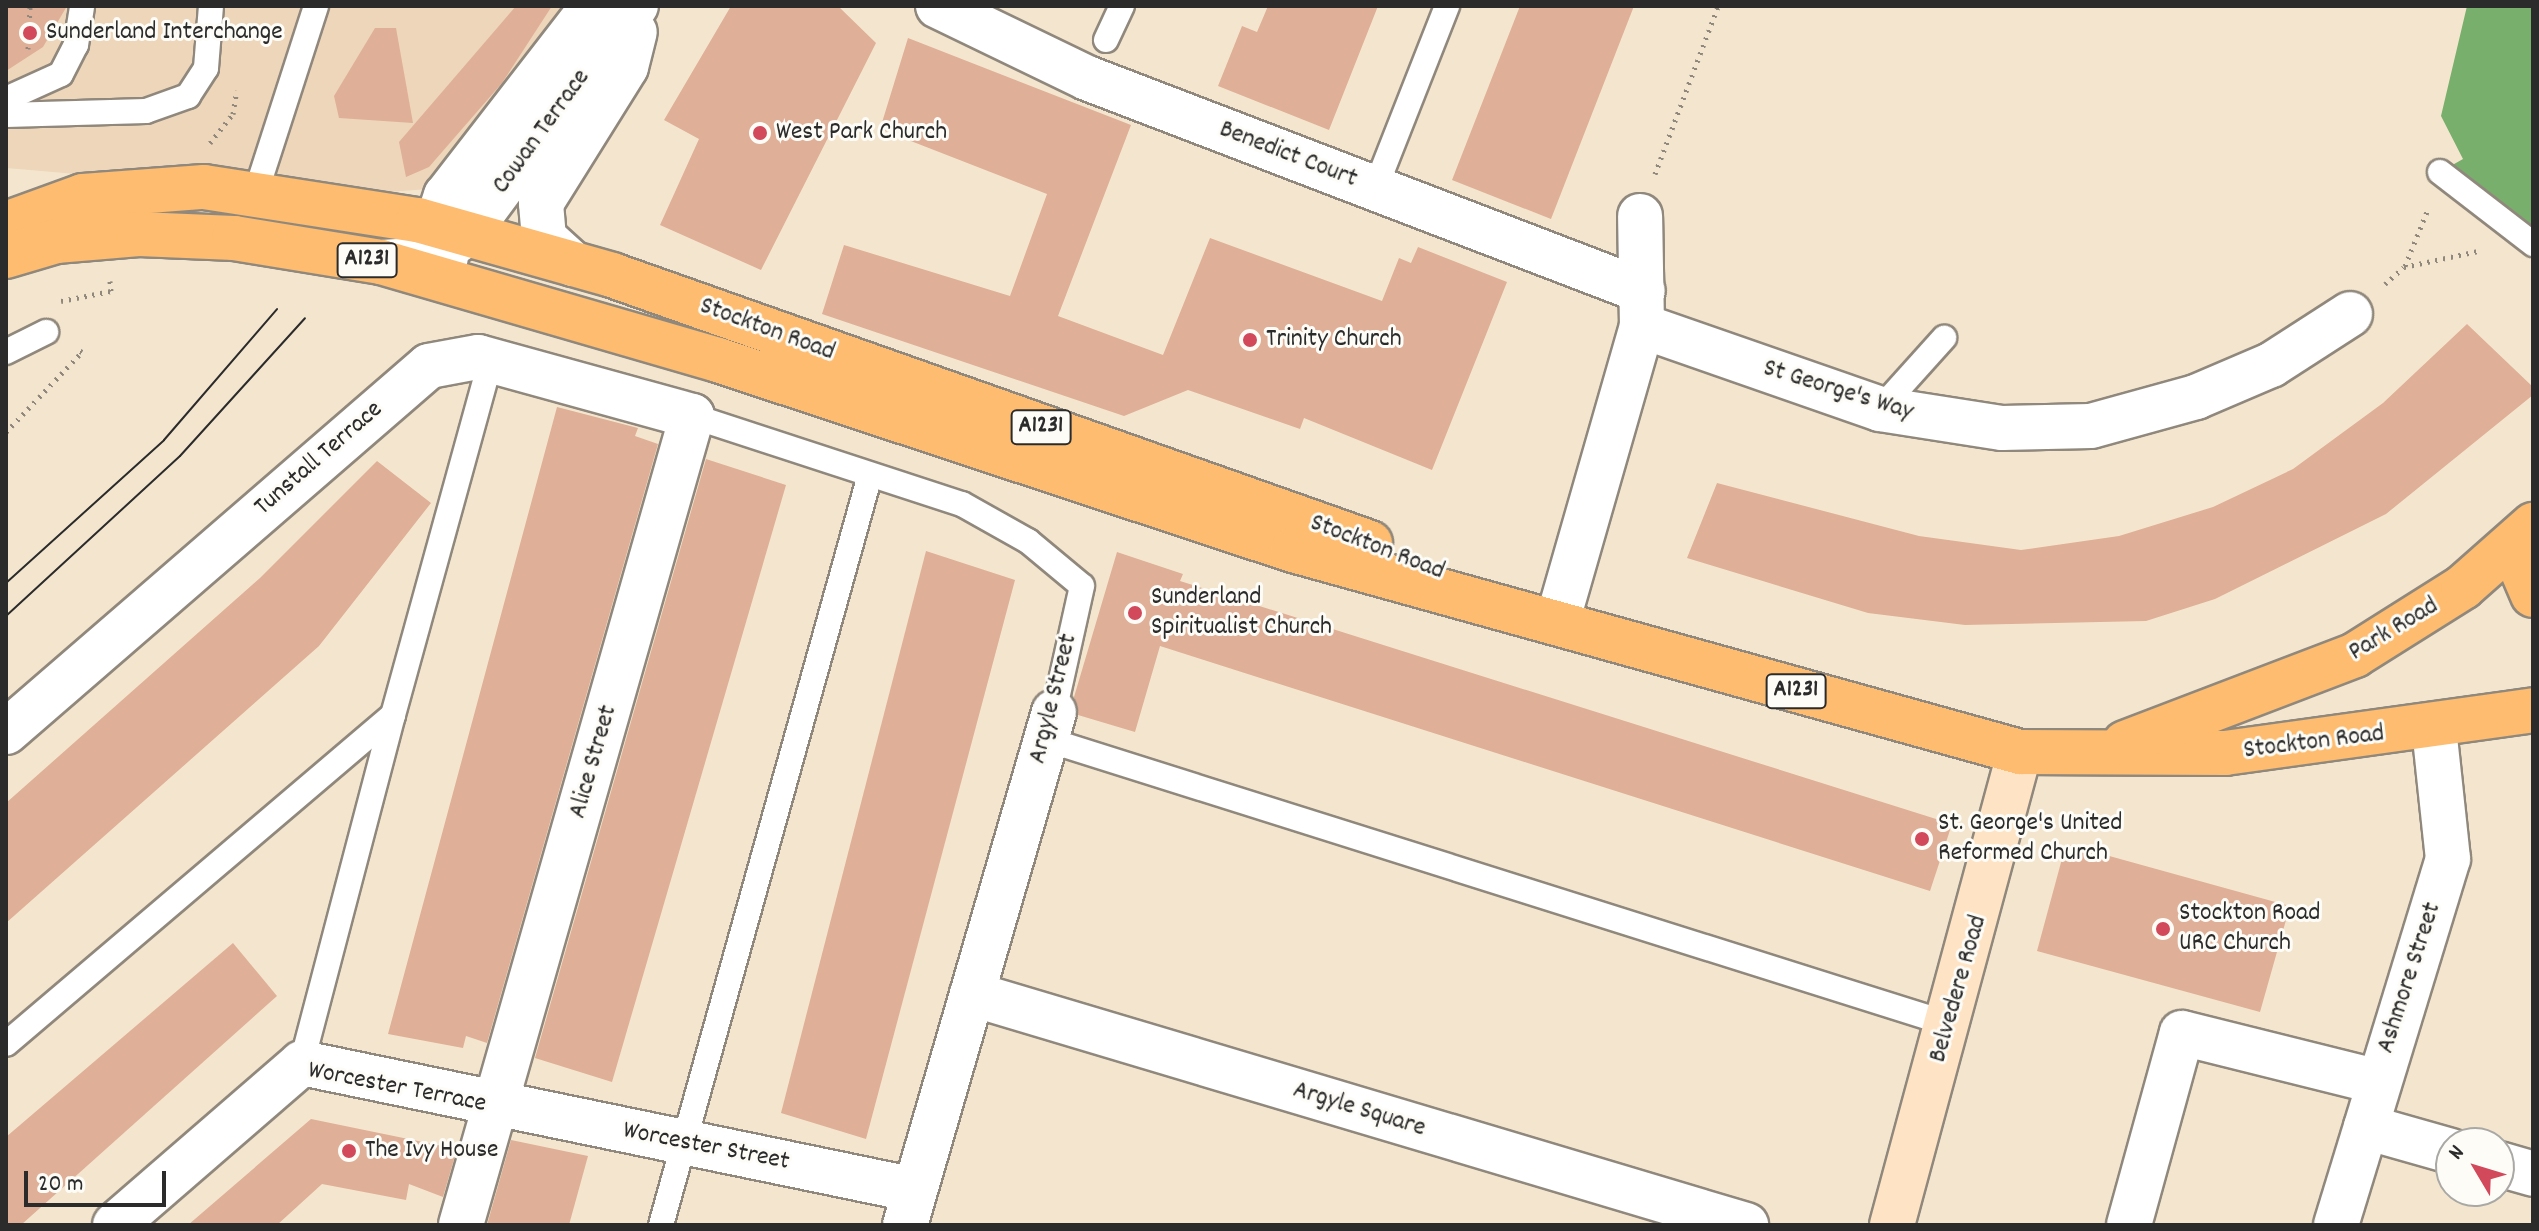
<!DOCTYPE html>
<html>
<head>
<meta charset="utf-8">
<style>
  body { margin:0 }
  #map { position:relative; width:2539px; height:1231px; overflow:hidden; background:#f4e6ce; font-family:Dekko,sans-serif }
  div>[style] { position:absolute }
  .built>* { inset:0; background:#eed6bb }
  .forest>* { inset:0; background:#78af6c }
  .building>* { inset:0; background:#dfaf97 }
  .path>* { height:5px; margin-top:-2.5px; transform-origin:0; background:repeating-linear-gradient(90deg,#90887c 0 2px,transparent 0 8px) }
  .roads { filter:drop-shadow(2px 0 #90887c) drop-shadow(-2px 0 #90887c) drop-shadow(0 2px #90887c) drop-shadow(0 -2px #90887c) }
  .lane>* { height:24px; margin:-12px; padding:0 12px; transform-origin:12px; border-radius:12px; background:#fff }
  .street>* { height:44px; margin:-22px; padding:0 22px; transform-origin:22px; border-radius:22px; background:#fff }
  .secondary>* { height:44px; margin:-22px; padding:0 22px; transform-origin:22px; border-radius:22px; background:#fee4c5 }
  .highway>* { height:44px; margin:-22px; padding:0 22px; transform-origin:22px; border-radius:22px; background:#fdbc6f }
  .tram>* { height:2px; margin:-1px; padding:0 1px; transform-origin:1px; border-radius:1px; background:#2b2b2b }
  .dots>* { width:22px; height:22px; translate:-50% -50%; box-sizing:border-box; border:4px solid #fdfcf7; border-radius:50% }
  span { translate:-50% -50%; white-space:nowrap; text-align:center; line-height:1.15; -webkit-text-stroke:6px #fdfcf7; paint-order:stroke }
  .shield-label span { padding:2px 6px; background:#fdfcf7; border:2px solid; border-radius:6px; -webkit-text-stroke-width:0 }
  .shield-label { font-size:24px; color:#2b2b2b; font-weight:700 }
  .poi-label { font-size:26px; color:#2b2b2b }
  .left { translate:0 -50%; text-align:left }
  .street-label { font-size:26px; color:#2b2b2b }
  .frame { position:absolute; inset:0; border:8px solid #2b2b2b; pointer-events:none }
  .north { position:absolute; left:2435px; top:1127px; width:80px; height:80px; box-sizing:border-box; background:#fdfcf7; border:2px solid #a9a8a5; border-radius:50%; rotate:308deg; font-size:22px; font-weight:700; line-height:32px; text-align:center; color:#2b2b2b }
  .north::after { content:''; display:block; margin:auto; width:28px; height:36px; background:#d1495b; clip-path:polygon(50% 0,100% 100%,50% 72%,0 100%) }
  .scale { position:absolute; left:24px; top:1171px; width:142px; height:36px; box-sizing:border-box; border:4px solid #2b2b2b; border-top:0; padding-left:10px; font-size:24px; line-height:28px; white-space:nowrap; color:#2b2b2b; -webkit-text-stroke:6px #fdfcf7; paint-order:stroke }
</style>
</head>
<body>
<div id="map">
  <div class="built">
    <div style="clip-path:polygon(6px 6px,640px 6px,555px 180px,332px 196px,6px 168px)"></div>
  </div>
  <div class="forest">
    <div style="clip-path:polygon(2467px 6px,2533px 6px,2533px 242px,2440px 172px,2463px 159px,2441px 116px)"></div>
  </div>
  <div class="building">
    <div style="clip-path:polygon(6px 6px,67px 6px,43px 47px,6px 71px)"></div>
    <div style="clip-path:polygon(516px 6px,552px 6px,502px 83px,429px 167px,406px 177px,399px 142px)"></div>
    <div style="clip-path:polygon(731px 6px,838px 6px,876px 43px,761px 270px,660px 225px,699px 139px,664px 120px)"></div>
    <div style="clip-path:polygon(1268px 6px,1378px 6px,1329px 130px,1218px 86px,1242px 26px,1257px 32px)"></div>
    <div style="clip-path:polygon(1520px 6px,1634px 6px,1551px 219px,1452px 180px)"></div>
    <div style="clip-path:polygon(375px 28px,396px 28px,413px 123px,339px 118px,334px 96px)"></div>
    <div style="clip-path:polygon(908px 38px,1131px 125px,1058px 316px,1163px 355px,1210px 238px,1382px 301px,1399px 258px,1411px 263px,1418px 247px,1507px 282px,1432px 470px,1304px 418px,1300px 429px,1188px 390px,1124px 416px,822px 314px,844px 245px,1010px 296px,1047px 194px,880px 129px)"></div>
    <div style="clip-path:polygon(2467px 324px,2533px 387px,2533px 395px,2386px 514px,2215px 599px,2146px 621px,1965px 625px,1868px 613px,1687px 558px,1717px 483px,1919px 536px,2021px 550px,2119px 536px,2213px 507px,2293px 469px,2383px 403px)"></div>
    <div style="clip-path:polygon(557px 407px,638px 428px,635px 436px,658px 444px,487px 1043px,466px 1036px,463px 1048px,388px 1034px)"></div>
    <div style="clip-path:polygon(706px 459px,786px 485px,612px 1082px,535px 1058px)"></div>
    <div style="clip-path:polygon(377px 461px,431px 503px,319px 646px,6px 923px,6px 803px,260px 578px)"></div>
    <div style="clip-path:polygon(926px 551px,1015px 580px,866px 1139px,781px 1113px)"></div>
    <div style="clip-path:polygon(1117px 552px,1183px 574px,1180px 581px,1952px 824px,1930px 891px,1160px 646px,1135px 732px,1078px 715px,1074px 697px)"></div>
    <div style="clip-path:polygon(2066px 844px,2290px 906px,2260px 1012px,2037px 951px)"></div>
    <div style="clip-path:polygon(233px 943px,277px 996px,21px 1225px,6px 1225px,6px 1137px)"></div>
    <div style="clip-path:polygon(311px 1119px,457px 1149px,443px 1197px,409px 1184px,406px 1200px,322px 1184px,277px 1225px,188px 1225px)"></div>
    <div style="clip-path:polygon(511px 1140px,588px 1156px,569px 1225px,487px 1225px)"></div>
  </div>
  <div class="path">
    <div style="left:28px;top:49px;width:43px;rotate:-87.3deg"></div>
    <div style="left:210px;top:143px;width:37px;rotate:-52deg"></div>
    <div style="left:233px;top:114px;width:24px;rotate:-81deg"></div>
    <div style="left:1655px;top:174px;width:179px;rotate:-69.4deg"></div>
    <div style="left:2405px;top:266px;width:61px;rotate:-68deg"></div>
    <div style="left:2385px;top:284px;width:25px;rotate:-42deg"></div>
    <div style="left:2404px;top:267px;width:76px;rotate:-12.2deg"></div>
    <div style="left:61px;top:301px;width:51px;rotate:-11.3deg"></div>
    <div style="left:111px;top:291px;width:10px;rotate:-96deg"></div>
    <div style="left:6px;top:432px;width:110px;rotate:-46.5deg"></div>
    <div style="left:82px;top:352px;width:6px;rotate:-149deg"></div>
  </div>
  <div class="roads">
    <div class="lane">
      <div style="left:1106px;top:40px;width:38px;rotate:-65deg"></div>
      <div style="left:6px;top:99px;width:60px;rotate:-24.4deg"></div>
      <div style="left:61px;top:74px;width:33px;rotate:-63deg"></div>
      <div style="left:76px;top:45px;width:39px;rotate:-81deg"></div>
      <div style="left:6px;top:115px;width:140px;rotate:-1.6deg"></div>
      <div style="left:146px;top:111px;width:45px;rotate:-19.7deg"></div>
      <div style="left:188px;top:96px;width:33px;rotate:-57deg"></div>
      <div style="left:206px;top:68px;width:62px;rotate:-85.4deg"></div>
      <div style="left:2440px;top:172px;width:118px;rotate:37.7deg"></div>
      <div style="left:1375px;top:189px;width:197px;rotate:-68.5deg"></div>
      <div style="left:256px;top:192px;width:195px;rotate:-72.1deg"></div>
      <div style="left:6px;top:352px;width:45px;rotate:-26.6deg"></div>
      <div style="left:1880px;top:409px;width:96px;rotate:-48deg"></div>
      <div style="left:692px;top:416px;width:284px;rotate:18.1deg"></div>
      <div style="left:962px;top:504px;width:76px;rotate:29.3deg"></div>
      <div style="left:1028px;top:541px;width:70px;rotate:39.8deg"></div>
      <div style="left:1082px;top:586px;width:129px;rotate:102.5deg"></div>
      <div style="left:393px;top:715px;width:368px;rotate:-74.6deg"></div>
      <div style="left:1045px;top:739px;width:948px;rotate:17.5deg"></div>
      <div style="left:6px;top:1044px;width:508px;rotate:-40.37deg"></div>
      <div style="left:393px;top:715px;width:360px;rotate:104.7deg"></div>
      <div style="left:661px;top:1225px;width:779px;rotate:-74.43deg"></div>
    </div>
    <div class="street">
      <div style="left:938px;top:6px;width:165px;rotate:25.8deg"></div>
      <div style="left:1087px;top:78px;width:595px;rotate:20.96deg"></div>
      <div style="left:446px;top:257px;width:33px;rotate:-108deg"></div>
      <div style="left:436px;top:226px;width:32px;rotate:-72deg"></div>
      <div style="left:446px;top:196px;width:240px;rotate:-52.3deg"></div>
      <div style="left:382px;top:262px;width:48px;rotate:-3.6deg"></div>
      <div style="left:430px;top:259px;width:45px;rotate:-34deg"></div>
      <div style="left:467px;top:234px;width:284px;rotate:-53.5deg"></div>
      <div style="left:573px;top:264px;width:39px;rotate:-138deg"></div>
      <div style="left:544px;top:238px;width:35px;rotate:-95deg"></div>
      <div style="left:541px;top:203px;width:160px;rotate:-58deg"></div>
      <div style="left:626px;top:67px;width:36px;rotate:-76deg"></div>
      <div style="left:1642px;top:326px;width:252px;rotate:19.2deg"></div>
      <div style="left:1880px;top:409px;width:123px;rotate:8.9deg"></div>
      <div style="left:2002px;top:428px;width:89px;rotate:-1.3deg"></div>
      <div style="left:2091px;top:426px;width:109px;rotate:-15.4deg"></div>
      <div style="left:2196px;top:397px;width:82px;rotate:-23.1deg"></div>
      <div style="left:2271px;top:365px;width:94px;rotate:-32.8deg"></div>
      <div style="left:1558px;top:619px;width:305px;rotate:-74deg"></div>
      <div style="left:1642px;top:326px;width:110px;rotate:-91deg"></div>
      <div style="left:6px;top:732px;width:559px;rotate:-40.87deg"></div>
      <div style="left:429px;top:366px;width:50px;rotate:-10.4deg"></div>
      <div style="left:478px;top:357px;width:222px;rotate:15.4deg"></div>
      <div style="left:692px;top:416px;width:841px;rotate:105.94deg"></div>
      <div style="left:972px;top:994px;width:808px;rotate:16.62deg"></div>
      <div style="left:2366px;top:1127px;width:88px;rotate:15.8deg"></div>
      <div style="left:2499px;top:1164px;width:35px;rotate:16deg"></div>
      <div style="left:115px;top:1225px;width:247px;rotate:-40.9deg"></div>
      <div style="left:302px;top:1063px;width:626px;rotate:11.7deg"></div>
      <div style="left:905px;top:1225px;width:534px;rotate:-73.8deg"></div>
      <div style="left:2129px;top:1225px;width:199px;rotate:-74.6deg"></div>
      <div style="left:2182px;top:1033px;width:202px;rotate:14deg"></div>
      <div style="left:2336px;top:1225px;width:383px;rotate:-73deg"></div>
      <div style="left:2448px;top:859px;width:133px;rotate:-96.1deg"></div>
    </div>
    <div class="secondary">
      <div style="left:1892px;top:1225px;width:490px;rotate:-74.9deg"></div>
    </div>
    <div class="highway">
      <div style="left:6px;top:224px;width:82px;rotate:-20deg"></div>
      <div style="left:83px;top:196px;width:121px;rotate:-4.3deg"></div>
      <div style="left:204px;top:187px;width:217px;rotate:8.8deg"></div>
      <div style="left:418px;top:220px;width:202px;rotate:15.8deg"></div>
      <div style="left:612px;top:275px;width:804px;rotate:19.47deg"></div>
      <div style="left:6px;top:256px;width:52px;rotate:-16.7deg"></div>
      <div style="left:56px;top:241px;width:83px;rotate:-4.8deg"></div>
      <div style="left:139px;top:234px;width:95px;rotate:2.4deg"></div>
      <div style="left:234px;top:238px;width:149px;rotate:9.3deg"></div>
      <div style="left:381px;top:262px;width:351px;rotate:16.2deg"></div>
      <div style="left:718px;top:360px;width:606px;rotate:18.29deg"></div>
      <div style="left:1293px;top:550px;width:755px;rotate:15.53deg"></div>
      <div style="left:2020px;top:752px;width:205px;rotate:0.3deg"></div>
      <div style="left:2225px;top:753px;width:311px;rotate:-7.9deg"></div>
      <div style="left:2512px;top:546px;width:53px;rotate:66.8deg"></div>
      <div style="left:2125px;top:743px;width:246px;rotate:-20.9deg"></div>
      <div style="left:2355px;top:655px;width:128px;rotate:-32.2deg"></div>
      <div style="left:2463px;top:587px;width:94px;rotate:-41.5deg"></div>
    </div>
  </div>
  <div class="tram">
    <div style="left:6px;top:583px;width:213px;rotate:-42.1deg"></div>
    <div style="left:164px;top:440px;width:173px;rotate:-49.2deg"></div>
    <div style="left:6px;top:616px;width:236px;rotate:-42.6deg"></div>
    <div style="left:180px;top:456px;width:186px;rotate:-47.8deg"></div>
  </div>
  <div class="dots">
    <div style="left:30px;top:33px;background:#d1495b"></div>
    <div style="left:760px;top:133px;background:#d1495b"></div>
    <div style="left:1250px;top:340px;background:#d1495b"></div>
    <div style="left:1135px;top:613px;background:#d1495b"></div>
    <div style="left:1922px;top:839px;background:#d1495b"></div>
    <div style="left:2163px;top:929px;background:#d1495b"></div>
    <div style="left:349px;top:1151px;background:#d1495b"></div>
  </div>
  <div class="shield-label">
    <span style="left:367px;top:260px">A1231</span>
    <span style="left:1041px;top:427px">A1231</span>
    <span style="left:1796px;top:691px">A1231</span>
  </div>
  <div class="poi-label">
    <span class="left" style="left:46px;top:33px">Sunderland Interchange</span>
    <span class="left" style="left:776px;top:133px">West Park Church</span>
    <span class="left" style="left:1266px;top:340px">Trinity Church</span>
    <span class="left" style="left:1151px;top:613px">Sunderland<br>Spiritualist Church</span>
    <span class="left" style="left:1938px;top:839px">St. George's United<br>Reformed Church</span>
    <span class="left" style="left:2179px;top:929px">Stockton Road<br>URC Church</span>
    <span class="left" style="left:365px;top:1151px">The Ivy House</span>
  </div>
  <div class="street-label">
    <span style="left:542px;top:132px;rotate:-54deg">Cowan Terrace</span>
    <span style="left:1288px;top:155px;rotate:21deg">Benedict Court</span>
    <span style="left:767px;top:330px;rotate:20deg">Stockton Road</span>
    <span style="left:1838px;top:391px;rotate:17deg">St George's Way</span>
    <span style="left:319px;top:459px;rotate:-41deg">Tunstall Terrace</span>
    <span style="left:1377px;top:548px;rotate:21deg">Stockton Road</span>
    <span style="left:2394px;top:630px;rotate:-31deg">Park Road</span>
    <span style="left:1054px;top:699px;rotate:-76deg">Argyle Street</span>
    <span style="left:2314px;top:743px;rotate:-7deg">Stockton Road</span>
    <span style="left:594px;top:762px;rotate:-74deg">Alice Street</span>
    <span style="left:2410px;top:978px;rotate:-72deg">Ashmore Street</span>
    <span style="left:1959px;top:989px;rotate:-74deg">Belvedere Road</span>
    <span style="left:397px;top:1088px;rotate:11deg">Worcester Terrace</span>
    <span style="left:1359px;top:1110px;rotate:17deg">Argyle Square</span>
    <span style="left:706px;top:1147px;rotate:11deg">Worcester Street</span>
  </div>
  <div class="frame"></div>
  <div class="north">N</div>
  <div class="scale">20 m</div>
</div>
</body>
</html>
